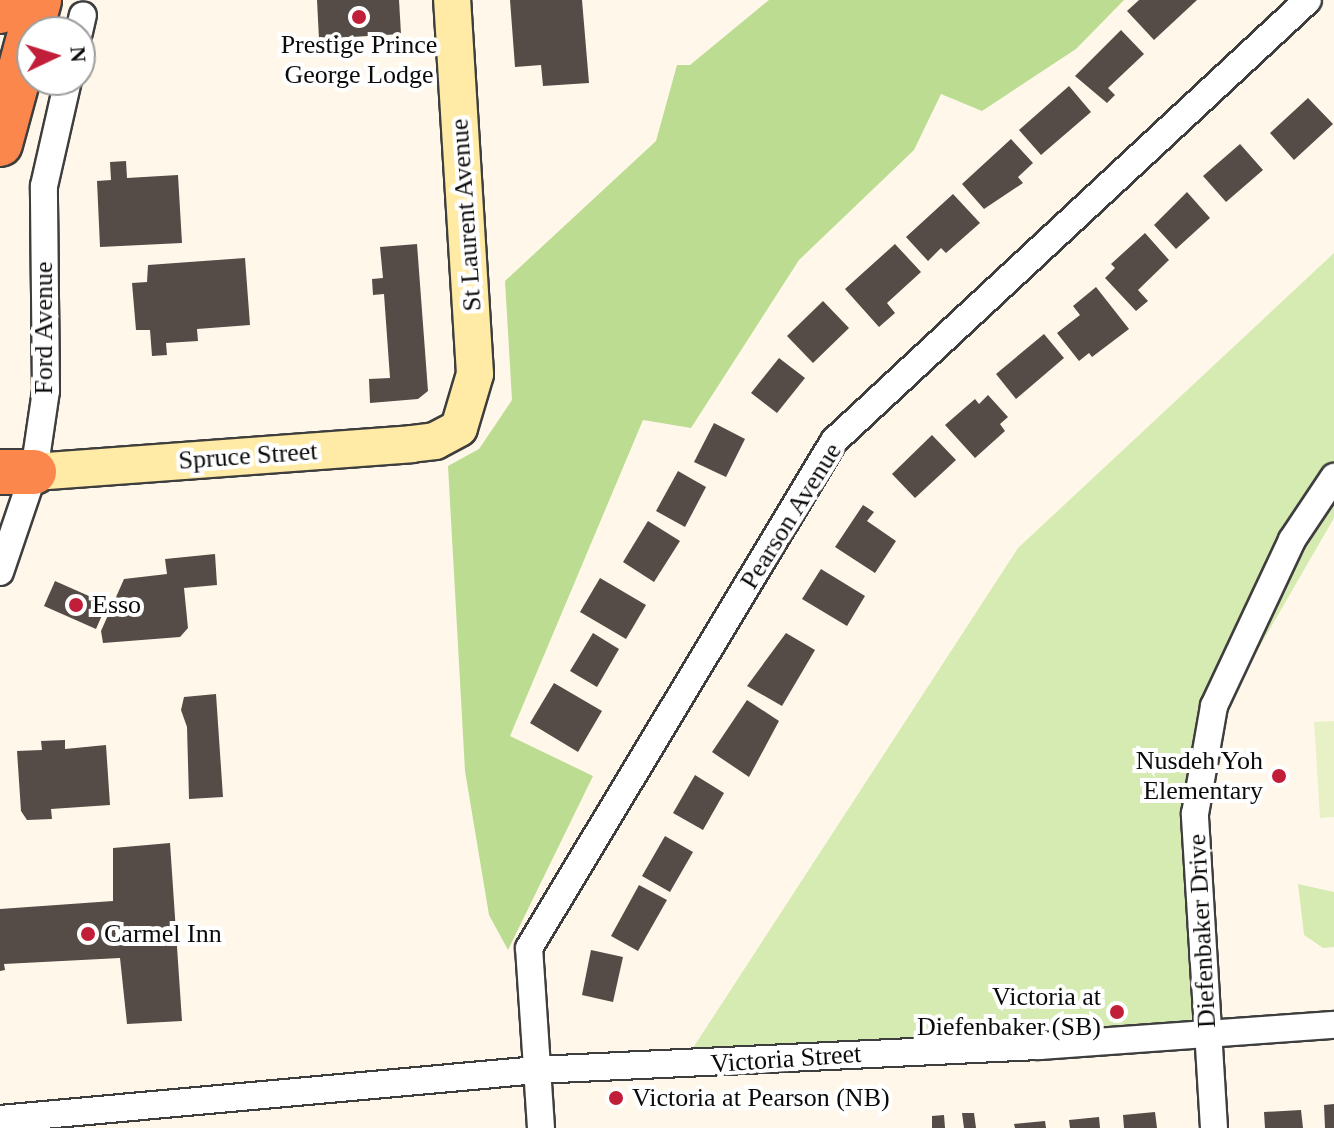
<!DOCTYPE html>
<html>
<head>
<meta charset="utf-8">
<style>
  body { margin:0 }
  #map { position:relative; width:1334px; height:1128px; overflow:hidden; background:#fff8ea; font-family:"Times New Roman",serif }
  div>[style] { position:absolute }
  .green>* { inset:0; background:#d6ebb2 }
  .forest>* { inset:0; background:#bbdc91 }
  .pitch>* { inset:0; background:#e7f1c5 }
  .building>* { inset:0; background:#554b47 }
  .roads { filter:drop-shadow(2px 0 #3e3e3e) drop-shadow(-2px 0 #3e3e3e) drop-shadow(0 2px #3e3e3e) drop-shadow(0 -2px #3e3e3e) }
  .street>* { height:26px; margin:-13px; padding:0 13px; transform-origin:13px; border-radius:13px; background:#fff }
  .secondary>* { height:36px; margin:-18px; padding:0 18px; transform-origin:18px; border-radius:18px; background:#ffeba5 }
  .highway>* { height:44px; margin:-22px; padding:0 22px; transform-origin:22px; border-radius:22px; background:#fb874c }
  .dots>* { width:22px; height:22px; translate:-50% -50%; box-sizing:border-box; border:4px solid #fff; border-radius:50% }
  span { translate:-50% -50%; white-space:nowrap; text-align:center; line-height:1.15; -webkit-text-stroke:8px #fff; paint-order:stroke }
  .poi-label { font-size:26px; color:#0b0b0b }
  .left { translate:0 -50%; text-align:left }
  .right { translate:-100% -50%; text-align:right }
  .street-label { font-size:26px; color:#0b0b0b }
  .north { position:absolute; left:16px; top:16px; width:80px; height:80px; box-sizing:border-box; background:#fff; border:2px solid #9d9d9d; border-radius:50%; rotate:86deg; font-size:22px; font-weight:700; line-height:32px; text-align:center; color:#0b0b0b }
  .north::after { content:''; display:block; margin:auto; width:28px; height:36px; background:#c11e39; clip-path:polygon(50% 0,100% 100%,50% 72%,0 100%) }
</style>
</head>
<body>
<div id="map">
  <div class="green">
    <div style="clip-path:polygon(1334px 253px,1334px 518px,1227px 703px,1198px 880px,1210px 1031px,678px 1071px,1018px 548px)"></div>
    <div style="clip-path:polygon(1298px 884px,1334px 892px,1334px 947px,1323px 948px,1304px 935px)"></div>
  </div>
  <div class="forest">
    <div style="clip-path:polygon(769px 0,1124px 0,1076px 49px,982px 111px,941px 94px,914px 150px,799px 260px,691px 428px,643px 420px,510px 736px,593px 776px,508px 950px,489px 915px,465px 771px,448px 466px,479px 449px,512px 400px,505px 281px,656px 141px,677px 65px,690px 65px)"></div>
  </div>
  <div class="pitch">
    <div style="clip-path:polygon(1334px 721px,1334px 817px,1320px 818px,1314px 722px)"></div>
  </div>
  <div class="building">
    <div style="clip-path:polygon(317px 0,399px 0,401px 34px,319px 39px)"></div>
    <div style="clip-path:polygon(510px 0,582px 0,589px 83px,543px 86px,541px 65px,515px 67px)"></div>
    <div style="clip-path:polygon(1139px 0,1197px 0,1154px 40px,1127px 11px)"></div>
    <div style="clip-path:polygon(1121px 30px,1144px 54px,1108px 88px,1115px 95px,1107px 103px,1075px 76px)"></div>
    <div style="clip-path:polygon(1069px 86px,1091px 112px,1041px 155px,1019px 130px)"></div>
    <div style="clip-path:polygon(1308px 98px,1333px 124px,1294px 160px,1270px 133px)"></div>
    <div style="clip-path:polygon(1011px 139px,1033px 163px,1018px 177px,1023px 183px,984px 209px,962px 184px)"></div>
    <div style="clip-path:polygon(1240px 144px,1263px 170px,1226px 202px,1203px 176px)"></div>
    <div style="clip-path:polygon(126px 161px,127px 178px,178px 175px,182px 243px,100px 247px,97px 181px,111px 180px,110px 162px)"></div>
    <div style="clip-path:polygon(1187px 192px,1210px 218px,1176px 249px,1154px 225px)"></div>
    <div style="clip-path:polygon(953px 194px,980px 223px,946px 253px,941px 248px,928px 261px,906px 237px)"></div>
    <div style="clip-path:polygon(1145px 233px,1169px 260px,1138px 290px,1148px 301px,1136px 311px,1105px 278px,1115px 268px,1111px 264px)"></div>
    <div style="clip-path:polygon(417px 244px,428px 391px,418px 399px,370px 403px,369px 379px,390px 378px,384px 294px,373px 295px,372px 279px,383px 278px,380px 247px)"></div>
    <div style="clip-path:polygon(895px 244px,921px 272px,887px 303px,895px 313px,879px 327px,845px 289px)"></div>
    <div style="clip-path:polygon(245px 258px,250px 325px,197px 329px,198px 341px,166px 343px,167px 355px,152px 356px,150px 330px,136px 330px,132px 283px,147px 282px,148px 265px)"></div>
    <div style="clip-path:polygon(1096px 287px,1129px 329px,1092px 357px,1089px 353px,1079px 361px,1057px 333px,1080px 315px,1073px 306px)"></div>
    <div style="clip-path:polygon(823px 301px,849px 328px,813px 363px,787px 336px)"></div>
    <div style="clip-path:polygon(1044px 334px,1064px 358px,1016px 399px,996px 374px)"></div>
    <div style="clip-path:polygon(779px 358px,805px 378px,777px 413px,751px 393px)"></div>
    <div style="clip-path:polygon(988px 395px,1008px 417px,1000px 424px,1005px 431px,975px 458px,945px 425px,975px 399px,979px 404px)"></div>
    <div style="clip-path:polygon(714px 423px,745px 439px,726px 477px,694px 462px)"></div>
    <div style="clip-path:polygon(932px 435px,956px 460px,915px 498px,892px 474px)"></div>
    <div style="clip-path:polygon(678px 471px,706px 487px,685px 527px,656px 511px)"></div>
    <div style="clip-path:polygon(863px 505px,874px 512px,867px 521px,896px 541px,875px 573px,835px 547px)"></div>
    <div style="clip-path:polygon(648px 521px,680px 541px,654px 582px,623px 562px)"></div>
    <div style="clip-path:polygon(215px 554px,217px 585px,184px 588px,188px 628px,180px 637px,103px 643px,101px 631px,124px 579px,167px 574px,165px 559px)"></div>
    <div style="clip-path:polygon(821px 569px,865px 596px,847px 626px,802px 599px)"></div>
    <div style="clip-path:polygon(600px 578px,646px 605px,626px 639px,580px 612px)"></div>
    <div style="clip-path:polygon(55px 581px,107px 604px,96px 629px,44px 606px)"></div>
    <div style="clip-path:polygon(593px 633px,619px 649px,597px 687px,570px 671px)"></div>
    <div style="clip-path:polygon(786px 633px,815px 650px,782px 706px,747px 686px)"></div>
    <div style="clip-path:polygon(554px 683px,602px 711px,578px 752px,530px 723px)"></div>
    <div style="clip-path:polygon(216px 694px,223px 797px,189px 799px,187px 727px,181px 710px,184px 697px)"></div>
    <div style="clip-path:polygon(747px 700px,779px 721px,749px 777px,712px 752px)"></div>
    <div style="clip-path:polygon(65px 740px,65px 749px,106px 745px,110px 805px,51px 809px,52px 819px,27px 820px,21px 811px,17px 751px,42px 750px,41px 741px)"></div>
    <div style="clip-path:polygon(695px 775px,724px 793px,703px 830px,673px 813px)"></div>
    <div style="clip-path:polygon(665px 836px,693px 852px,670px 892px,642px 876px)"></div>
    <div style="clip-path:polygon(170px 843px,182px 1021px,127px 1024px,120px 958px,4px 964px,5px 970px,0 971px,0 909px,113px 901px,113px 848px)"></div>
    <div style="clip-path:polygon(639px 885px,667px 900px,638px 951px,611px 936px)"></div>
    <div style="clip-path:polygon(591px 950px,623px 957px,613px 1002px,582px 995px)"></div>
    <div style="clip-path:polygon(1334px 1104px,1334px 1128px,1325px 1128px,1324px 1105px)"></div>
    <div style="clip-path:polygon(1301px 1110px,1303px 1128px,1265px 1128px,1264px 1112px)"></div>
    <div style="clip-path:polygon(1155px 1112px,1157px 1128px,1124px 1128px,1123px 1115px)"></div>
    <div style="clip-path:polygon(962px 1113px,974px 1113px,976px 1128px,964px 1128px)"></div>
    <div style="clip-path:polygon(944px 1115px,945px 1128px,932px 1128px,932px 1116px)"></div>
    <div style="clip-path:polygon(1099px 1117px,1100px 1128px,1070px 1128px,1069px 1120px)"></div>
    <div style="clip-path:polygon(1045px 1121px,1046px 1128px,1015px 1128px,1014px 1124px)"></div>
  </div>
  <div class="roads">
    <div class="street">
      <div style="left:79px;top:32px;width:17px;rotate:-77deg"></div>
      <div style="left:0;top:572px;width:106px;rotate:-71.2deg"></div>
      <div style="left:34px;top:472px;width:82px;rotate:-81.6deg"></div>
      <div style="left:46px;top:391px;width:205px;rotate:-90.6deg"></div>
      <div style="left:44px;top:186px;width:109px;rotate:-77.2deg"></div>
      <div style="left:0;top:1119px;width:539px;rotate:-5.21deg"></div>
      <div style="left:537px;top:1070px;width:503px;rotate:-2.74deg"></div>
      <div style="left:1039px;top:1046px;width:296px;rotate:-4.1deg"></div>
      <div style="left:541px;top:1128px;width:180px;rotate:-93.8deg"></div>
      <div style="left:529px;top:948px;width:592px;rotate:-58.97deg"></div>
      <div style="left:834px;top:441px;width:647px;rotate:-42.93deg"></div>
      <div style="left:1214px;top:1128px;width:315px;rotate:-93.5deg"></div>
      <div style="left:1195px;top:814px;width:110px;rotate:-80deg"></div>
      <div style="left:1214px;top:706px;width:183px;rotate:-64.8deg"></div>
      <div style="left:1292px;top:540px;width:76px;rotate:-56.3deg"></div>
    </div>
    <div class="secondary">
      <div style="left:34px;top:472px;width:378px;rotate:-4.2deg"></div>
      <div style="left:411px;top:444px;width:24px;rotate:-7deg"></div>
      <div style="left:435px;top:441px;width:27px;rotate:-28deg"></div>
      <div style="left:459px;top:428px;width:56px;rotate:-73.5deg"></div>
      <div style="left:475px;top:374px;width:375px;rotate:-93.5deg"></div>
    </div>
    <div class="highway">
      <div style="left:0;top:11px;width:11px;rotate:-75deg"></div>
      <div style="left:0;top:144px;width:149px;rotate:-74.8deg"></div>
      <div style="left:0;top:472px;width:34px"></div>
    </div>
  </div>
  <div class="dots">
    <div style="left:359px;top:17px;background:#c11e39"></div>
    <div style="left:76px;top:605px;background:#c11e39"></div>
    <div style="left:1279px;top:776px;background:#c11e39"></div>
    <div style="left:88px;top:934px;background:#c11e39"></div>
    <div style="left:1117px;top:1012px;background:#c11e39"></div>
    <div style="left:616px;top:1098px;background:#c11e39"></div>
  </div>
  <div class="poi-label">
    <span style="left:359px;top:60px">Prestige Prince<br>George Lodge</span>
    <span class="left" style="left:92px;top:605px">Esso</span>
    <span class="right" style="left:1263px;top:776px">Nusdeh Yoh<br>Elementary</span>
    <span class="left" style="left:104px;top:934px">Carmel Inn</span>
    <span class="right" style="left:1101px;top:1012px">Victoria at<br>Diefenbaker (SB)</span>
    <span class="left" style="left:632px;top:1098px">Victoria at Pearson (NB)</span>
  </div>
  <div class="street-label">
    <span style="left:466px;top:215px;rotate:-94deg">St Laurent Avenue</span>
    <span style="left:44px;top:328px;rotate:-90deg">Ford Avenue</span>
    <span style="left:248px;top:456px;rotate:-4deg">Spruce Street</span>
    <span style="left:791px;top:516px;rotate:-58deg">Pearson Avenue</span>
    <span style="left:1202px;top:931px;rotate:-93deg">Diefenbaker Drive</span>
    <span style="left:786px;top:1059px;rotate:-4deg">Victoria Street</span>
  </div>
  <div class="north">N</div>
</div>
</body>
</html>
